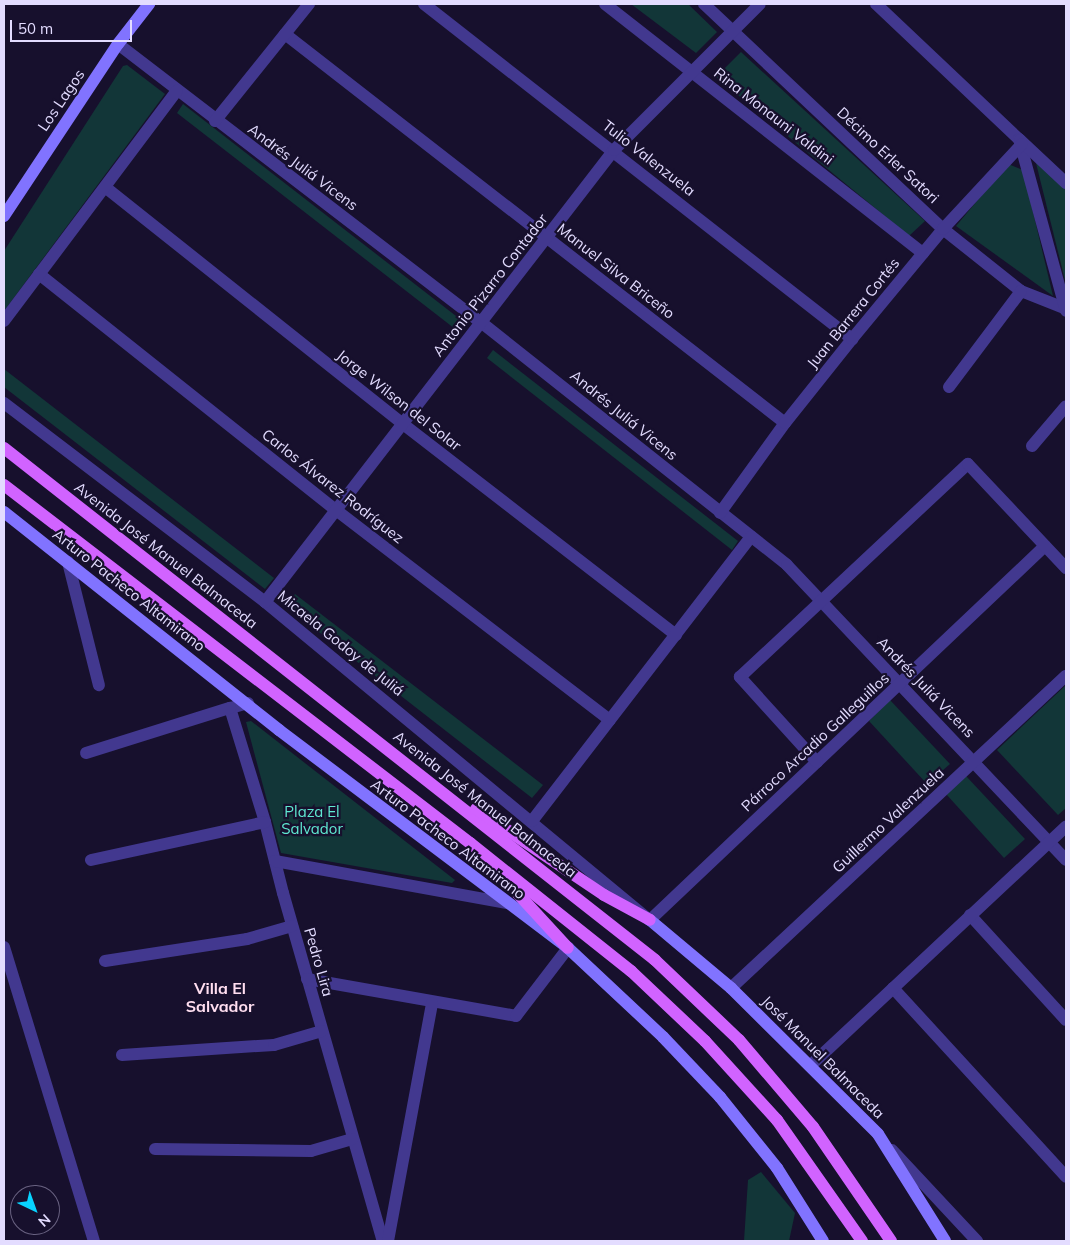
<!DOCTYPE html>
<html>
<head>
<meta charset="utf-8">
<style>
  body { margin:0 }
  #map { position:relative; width:1070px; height:1245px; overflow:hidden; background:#17102d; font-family:Mulish,sans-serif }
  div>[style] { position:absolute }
  .green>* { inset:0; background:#123638 }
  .street>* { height:12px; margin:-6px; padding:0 6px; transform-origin:6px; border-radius:6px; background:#42388f }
  .secondary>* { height:12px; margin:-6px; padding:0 6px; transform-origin:6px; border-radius:6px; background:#8173ff }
  .primary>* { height:12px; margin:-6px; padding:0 6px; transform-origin:6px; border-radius:6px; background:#d163ff }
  span { translate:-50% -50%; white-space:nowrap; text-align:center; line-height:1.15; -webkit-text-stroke:4.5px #17102d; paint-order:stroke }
  .street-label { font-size:15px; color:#e3dcff }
  .park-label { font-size:15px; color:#5fe8d1 }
  .neighbourhood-label { font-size:16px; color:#ffdef0; font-weight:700 }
  .frame { position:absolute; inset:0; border:5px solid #e3dcff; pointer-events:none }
  .north { position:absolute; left:10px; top:1185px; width:50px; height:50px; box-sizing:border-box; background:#17102d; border:1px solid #696281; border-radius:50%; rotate:138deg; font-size:14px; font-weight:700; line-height:20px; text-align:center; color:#e3dcff }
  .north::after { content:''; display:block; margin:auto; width:18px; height:22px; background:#08d3ff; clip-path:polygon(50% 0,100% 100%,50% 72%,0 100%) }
  .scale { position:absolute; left:10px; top:20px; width:122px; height:22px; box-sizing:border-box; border:2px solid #e3dcff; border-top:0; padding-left:6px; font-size:15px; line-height:18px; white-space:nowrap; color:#e3dcff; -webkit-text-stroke:4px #17102d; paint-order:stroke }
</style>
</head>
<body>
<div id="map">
  <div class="green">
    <div style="clip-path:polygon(631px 4px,688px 4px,717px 32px,696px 53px)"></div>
    <div style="clip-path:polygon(741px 52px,925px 221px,909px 236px,716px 77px)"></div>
    <div style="clip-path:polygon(127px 65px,165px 94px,4px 311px,4px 251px,123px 66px)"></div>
    <div style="clip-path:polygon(183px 104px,465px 323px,459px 332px,177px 113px)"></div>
    <div style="clip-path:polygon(1035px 159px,1066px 189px,1066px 284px)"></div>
    <div style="clip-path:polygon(1008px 164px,1023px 170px,1053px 296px,956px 226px)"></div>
    <div style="clip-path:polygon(493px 350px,738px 541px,732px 550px,487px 358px)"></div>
    <div style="clip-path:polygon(4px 369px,274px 578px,265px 589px,4px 387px)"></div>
    <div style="clip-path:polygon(295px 594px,543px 785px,532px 798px,301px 618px,289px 604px)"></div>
    <div style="clip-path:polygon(1066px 685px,1066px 808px,1058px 815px,997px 750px)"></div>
    <div style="clip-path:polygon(890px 700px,950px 764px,927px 784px,869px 721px)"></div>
    <div style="clip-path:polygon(251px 721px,455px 880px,452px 883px,281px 853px,246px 722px)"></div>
    <div style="clip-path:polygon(966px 776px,1025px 839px,1004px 858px,946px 794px)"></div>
    <div style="clip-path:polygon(761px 1172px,795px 1213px,789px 1241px,744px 1241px,748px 1180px)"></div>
  </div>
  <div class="street">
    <div style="left:424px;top:4px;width:544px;rotate:38.05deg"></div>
    <div style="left:605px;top:4px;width:404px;rotate:38.1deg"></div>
    <div style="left:704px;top:4px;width:328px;rotate:43.3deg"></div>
    <div style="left:943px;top:229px;width:100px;rotate:38.5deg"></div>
    <div style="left:1021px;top:291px;width:46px;rotate:21.6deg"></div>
    <div style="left:876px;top:4px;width:197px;rotate:43.4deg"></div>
    <div style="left:1019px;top:139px;width:178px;rotate:74.7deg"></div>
    <div style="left:285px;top:34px;width:633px;rotate:37.88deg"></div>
    <div style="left:118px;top:44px;width:459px;rotate:37.5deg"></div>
    <div style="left:482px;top:323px;width:389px;rotate:38.4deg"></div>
    <div style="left:787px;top:565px;width:406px;rotate:46.6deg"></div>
    <div style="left:215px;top:121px;width:150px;rotate:-51.2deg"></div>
    <div style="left:1020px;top:140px;width:63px;rotate:43.1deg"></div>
    <div style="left:105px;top:187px;width:381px;rotate:38.5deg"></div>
    <div style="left:403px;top:424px;width:345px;rotate:37.7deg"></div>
    <div style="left:39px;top:274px;width:379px;rotate:38.5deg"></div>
    <div style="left:336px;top:510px;width:345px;rotate:37.5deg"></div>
    <div style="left:4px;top:321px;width:288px;rotate:-53.1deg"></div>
    <div style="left:949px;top:387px;width:120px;rotate:-53.1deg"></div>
    <div style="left:4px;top:403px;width:328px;rotate:37.3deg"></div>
    <div style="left:265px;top:602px;width:499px;rotate:39.6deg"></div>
    <div style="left:650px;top:920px;width:544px;rotate:-43.44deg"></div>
    <div style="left:1032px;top:446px;width:52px;rotate:-49.6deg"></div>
    <div style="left:720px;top:513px;width:111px;rotate:-54.2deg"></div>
    <div style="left:785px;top:423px;width:107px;rotate:-51.4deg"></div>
    <div style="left:852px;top:339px;width:143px;rotate:-50.4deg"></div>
    <div style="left:943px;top:229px;width:116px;rotate:-47.1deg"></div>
    <div style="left:68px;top:562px;width:127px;rotate:75.9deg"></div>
    <div style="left:265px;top:602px;width:571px;rotate:-52.33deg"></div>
    <div style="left:614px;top:150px;width:206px;rotate:-45deg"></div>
    <div style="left:248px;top:703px;width:19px;rotate:164deg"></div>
    <div style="left:230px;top:708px;width:119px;rotate:72.9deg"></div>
    <div style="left:265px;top:822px;width:73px;rotate:75.8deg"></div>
    <div style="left:283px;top:893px;width:362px;rotate:74deg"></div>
    <div style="left:86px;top:753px;width:151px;rotate:-17.4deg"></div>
    <div style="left:817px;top:762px;width:115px;rotate:-132.2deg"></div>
    <div style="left:740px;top:677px;width:312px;rotate:-43.1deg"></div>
    <div style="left:968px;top:464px;width:143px;rotate:46.7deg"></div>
    <div style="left:532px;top:821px;width:359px;rotate:-52.4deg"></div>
    <div style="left:91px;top:860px;width:178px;rotate:-12.3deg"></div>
    <div style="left:275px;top:861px;width:236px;rotate:10.3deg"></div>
    <div style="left:970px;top:915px;width:142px;rotate:47.6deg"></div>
    <div style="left:4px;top:947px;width:307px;rotate:73deg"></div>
    <div style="left:105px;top:961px;width:144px;rotate:-8.8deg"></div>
    <div style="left:247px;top:939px;width:47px;rotate:-16.1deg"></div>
    <div style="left:307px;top:979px;width:212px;rotate:10deg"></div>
    <div style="left:516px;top:1016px;width:86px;rotate:-52.6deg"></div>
    <div style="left:731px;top:988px;width:458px;rotate:-43deg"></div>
    <div style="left:893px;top:988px;width:256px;rotate:47.5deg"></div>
    <div style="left:122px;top:1055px;width:152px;rotate:-3.8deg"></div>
    <div style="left:274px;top:1045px;width:50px;rotate:-16.3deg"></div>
    <div style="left:811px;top:1065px;width:349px;rotate:-43.1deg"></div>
    <div style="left:155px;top:1149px;width:156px;rotate:0.7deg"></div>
    <div style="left:311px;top:1151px;width:43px;rotate:-16.3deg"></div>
    <div style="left:892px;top:1150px;width:125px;rotate:47deg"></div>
    <div style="left:388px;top:1241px;width:242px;rotate:-79.5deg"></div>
  </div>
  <div class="secondary">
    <div style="left:4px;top:216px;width:206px;rotate:-56.5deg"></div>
    <div style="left:118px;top:44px;width:51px;rotate:-52.2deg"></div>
    <div style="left:4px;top:512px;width:351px;rotate:38.4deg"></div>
    <div style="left:279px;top:730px;width:362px;rotate:37deg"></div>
    <div style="left:568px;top:948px;width:130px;rotate:43.1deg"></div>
    <div style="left:663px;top:1037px;width:83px;rotate:46.5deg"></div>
    <div style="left:720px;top:1097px;width:91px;rotate:51.2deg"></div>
    <div style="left:777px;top:1168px;width:86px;rotate:57.8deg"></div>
    <div style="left:650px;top:920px;width:106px;rotate:40deg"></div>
    <div style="left:731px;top:988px;width:207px;rotate:44.8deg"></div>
    <div style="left:878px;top:1134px;width:126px;rotate:57.9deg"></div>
  </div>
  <div class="primary">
    <div style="left:4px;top:448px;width:828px;rotate:38.18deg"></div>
    <div style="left:655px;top:960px;width:116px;rotate:43.6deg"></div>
    <div style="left:739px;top:1040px;width:114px;rotate:49.6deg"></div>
    <div style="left:813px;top:1127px;width:138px;rotate:55.6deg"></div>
    <div style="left:4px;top:485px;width:588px;rotate:37.53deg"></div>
    <div style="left:470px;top:843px;width:206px;rotate:38.5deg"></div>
    <div style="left:631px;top:971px;width:102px;rotate:43.4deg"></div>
    <div style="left:705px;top:1041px;width:107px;rotate:47.7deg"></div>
    <div style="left:777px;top:1120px;width:148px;rotate:54.9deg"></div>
    <div style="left:476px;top:809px;width:154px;rotate:33.9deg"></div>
    <div style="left:604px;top:895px;width:52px;rotate:28.5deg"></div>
    <div style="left:498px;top:872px;width:103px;rotate:47.4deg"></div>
  </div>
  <div class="street-label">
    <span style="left:61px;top:100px;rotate:-56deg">Los Lagos</span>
    <span style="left:774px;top:116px;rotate:38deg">Rina Monauni Valdini</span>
    <span style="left:888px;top:155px;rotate:43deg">Décimo Erler Satori</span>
    <span style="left:649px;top:158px;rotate:38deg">Tulio Valenzuela</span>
    <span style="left:303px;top:167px;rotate:37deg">Andrés Juliá Vicens</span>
    <span style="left:616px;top:271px;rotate:38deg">Manuel Silva Briceño</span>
    <span style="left:490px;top:285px;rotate:-52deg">Antonio Pizarro Contador</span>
    <span style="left:853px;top:313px;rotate:-51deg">Juan Barrera Cortés</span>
    <span style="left:399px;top:400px;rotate:38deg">Jorge Wilson del Solar</span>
    <span style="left:624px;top:415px;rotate:39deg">Andrés Juliá Vicens</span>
    <span style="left:333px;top:486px;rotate:38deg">Carlos Álvarez Rodríguez</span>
    <span style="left:166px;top:555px;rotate:38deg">Avenida José Manuel Balmaceda</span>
    <span style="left:129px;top:590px;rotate:38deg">Arturo Pacheco Altamirano</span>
    <span style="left:341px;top:643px;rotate:39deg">Micaela Godoy de Juliá</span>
    <span style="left:926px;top:687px;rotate:46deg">Andrés Juliá Vicens</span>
    <span style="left:815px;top:742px;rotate:-43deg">Párroco Arcadio Galleguillos</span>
    <span style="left:485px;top:804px;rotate:38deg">Avenida José Manuel Balmaceda</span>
    <span style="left:888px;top:820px;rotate:-43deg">Guillermo Valenzuela</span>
    <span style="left:448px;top:839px;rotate:37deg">Arturo Pacheco Altamirano</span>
    <span style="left:319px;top:962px;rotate:74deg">Pedro Lira</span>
    <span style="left:823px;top:1057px;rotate:45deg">José Manuel Balmaceda</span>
  </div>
  <div class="park-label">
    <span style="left:312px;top:820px">Plaza El<br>Salvador</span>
  </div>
  <div class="neighbourhood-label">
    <span style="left:220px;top:997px">Villa El<br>Salvador</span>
  </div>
  <div class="frame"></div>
  <div class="north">N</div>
  <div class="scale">50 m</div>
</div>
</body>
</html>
